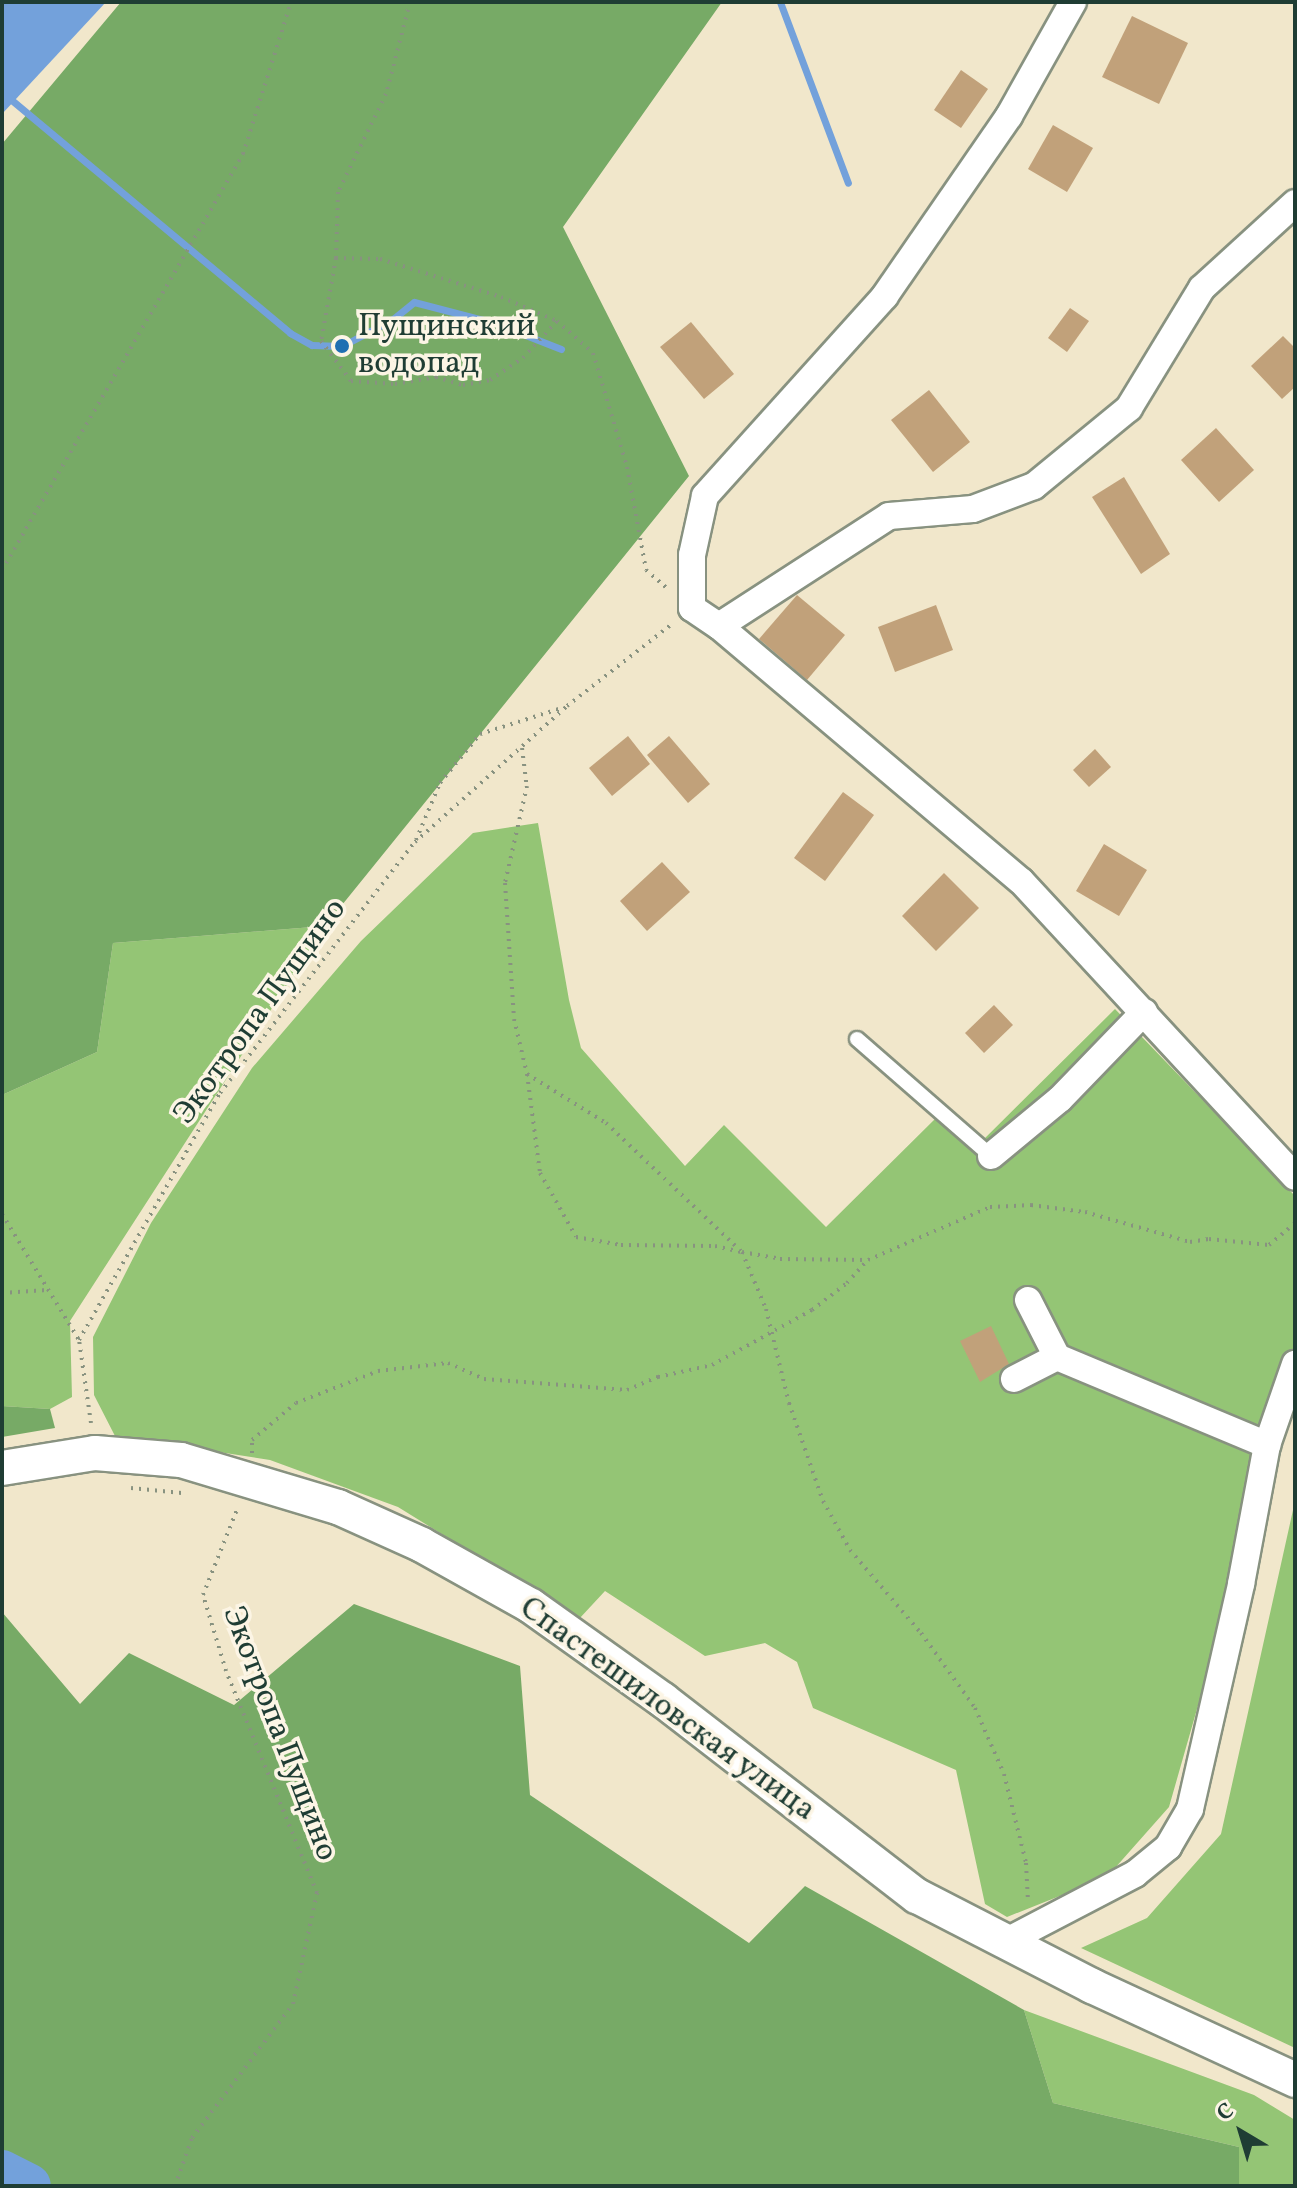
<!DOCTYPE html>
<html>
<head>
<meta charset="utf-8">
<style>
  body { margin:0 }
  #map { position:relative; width:1297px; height:2188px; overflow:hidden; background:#f1e7cb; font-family:Vollkorn,serif }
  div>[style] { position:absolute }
  .green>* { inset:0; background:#94c575 }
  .forest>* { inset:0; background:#7a6 }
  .water>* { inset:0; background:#73a1db }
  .stream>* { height:7px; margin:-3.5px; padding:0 3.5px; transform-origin:3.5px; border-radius:3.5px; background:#73a1db }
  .river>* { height:44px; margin:-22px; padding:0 22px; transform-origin:22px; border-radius:22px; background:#73a1db }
  .building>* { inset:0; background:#c1a17a }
  .path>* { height:4px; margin-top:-2px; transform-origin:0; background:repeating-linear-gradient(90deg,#889280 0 2px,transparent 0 8px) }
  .roads { filter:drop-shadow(2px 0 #889280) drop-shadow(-2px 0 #889280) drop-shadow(0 2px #889280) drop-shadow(0 -2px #889280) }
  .service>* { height:14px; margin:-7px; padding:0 7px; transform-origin:7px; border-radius:7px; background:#fff }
  .minor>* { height:26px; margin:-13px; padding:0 13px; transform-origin:13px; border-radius:13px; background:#fff }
  .tertiary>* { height:34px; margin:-17px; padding:0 17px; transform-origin:17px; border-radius:17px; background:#fff }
  .dots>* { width:22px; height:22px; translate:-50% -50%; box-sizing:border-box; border:4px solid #fcf5e5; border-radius:50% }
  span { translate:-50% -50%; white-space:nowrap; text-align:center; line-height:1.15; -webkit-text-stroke:7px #fcf5e5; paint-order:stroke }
  .poi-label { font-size:32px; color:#1f3d34 }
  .left { translate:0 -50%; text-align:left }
  .street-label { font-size:32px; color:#1f3d34 }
  .frame { position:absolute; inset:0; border:4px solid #1f3d34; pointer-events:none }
  .north { position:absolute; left:1201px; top:2092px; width:80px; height:80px; -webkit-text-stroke:6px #fcf5e5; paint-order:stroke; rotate:322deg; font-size:22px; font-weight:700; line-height:32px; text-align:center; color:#1f3d34 }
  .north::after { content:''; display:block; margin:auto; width:28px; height:36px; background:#1f3d34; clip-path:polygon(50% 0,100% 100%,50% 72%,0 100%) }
</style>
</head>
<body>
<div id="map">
  <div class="green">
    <div style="clip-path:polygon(538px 823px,569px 1000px,581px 1048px,685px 1166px,724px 1125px,826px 1227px,937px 1117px,974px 1149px,1115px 1009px,1295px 1196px,1295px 1366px,1169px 1807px,1107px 1877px,1007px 1917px,985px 1904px,956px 1770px,813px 1708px,797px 1662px,765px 1643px,705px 1656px,605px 1591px,579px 1619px,398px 1507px,270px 1460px,115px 1436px,94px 1395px,93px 1337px,151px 1223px,252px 1068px,361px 941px,473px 833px)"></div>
    <div style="clip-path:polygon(325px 926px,70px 1321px,72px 1397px,50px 1409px,2px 1406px,2px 1095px,97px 1052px,113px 943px)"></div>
    <div style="clip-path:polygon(1295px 1501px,1295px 2048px,1081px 1948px,1147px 1918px,1221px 1834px)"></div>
    <div style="clip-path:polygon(1024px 2010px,1254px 2095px,1295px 2120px,1295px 2186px,1239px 2186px,1239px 2147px,1053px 2103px)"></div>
  </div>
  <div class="forest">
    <div style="clip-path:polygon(121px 2px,722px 2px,563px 227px,689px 476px,325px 926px,113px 943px,97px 1052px,2px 1095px,2px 144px)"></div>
    <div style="clip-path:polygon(2px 1406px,50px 1409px,55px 1428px,2px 1437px)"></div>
    <div style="clip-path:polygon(354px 1604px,520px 1666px,530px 1795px,749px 1943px,805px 1886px,1024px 2010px,1053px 2103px,1239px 2147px,1239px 2186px,2px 2186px,2px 1612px,80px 1704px,129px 1653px,234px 1705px)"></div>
  </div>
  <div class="water">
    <div style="clip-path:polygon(2px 2px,106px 2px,2px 114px)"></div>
  </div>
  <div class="stream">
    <div style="left:780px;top:2px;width:193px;rotate:69.4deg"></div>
    <div style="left:2px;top:92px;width:376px;rotate:39.9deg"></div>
    <div style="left:290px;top:333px;width:25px;rotate:29deg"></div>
    <div style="left:312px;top:345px;width:30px;rotate:2deg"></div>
    <div style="left:342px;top:346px;width:58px;rotate:-27.9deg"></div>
    <div style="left:393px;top:319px;width:27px;rotate:-39deg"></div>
    <div style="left:414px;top:302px;width:84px;rotate:14.5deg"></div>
    <div style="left:495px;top:323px;width:71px;rotate:21.5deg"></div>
  </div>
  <div class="river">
    <div style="left:2px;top:2172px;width:30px;rotate:27deg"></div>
  </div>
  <div class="building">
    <div style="clip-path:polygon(1132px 16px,1188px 43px,1159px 104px,1102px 77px)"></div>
    <div style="clip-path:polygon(961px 70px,988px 89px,961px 128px,934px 110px)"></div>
    <div style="clip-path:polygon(1053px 125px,1093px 148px,1067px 192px,1028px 169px)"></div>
    <div style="clip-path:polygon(1070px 308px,1089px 321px,1067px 352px,1048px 338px)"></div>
    <div style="clip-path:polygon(691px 322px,734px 374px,704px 399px,660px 347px)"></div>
    <div style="clip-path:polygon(1283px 336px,1295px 348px,1295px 387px,1282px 399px,1251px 366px)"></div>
    <div style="clip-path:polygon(929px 390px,970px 442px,933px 472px,891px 420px)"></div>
    <div style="clip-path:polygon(1216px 428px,1254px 470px,1219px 502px,1181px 460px)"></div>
    <div style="clip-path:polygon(1124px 477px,1170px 554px,1141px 574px,1092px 497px)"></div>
    <div style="clip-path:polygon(797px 595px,845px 635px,807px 680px,759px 639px)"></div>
    <div style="clip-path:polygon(936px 605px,953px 650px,895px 672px,878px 627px)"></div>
    <div style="clip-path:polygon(628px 736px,650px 764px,612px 796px,589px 768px)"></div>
    <div style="clip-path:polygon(669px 736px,710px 784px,688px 803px,647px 755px)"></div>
    <div style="clip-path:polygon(1095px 749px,1111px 767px,1089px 787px,1073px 770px)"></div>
    <div style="clip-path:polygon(843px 792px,874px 815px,825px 881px,794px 858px)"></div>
    <div style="clip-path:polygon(1104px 844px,1147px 870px,1119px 916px,1076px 891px)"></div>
    <div style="clip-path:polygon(662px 862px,690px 892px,647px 931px,620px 901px)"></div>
    <div style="clip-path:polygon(944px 873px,979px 908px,936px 951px,902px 916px)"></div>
    <div style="clip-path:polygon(994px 1005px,1013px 1025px,984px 1053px,965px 1033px)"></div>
    <div style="clip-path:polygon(991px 1326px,1009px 1364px,980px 1382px,960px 1341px)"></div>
  </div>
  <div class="path">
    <div style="left:410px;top:2px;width:95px;rotate:104.6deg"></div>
    <div style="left:386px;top:94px;width:109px;rotate:116.1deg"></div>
    <div style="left:338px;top:192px;width:66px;rotate:91.7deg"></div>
    <div style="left:336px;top:258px;width:84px;rotate:100.2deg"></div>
    <div style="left:321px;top:341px;width:50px;rotate:53.1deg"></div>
    <div style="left:351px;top:381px;width:44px;rotate:3.9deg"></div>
    <div style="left:395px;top:384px;width:42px;rotate:-9.7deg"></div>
    <div style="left:436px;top:377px;width:28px;rotate:17deg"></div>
    <div style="left:463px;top:385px;width:27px;rotate:-10deg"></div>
    <div style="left:490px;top:380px;width:40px;rotate:-34deg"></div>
    <div style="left:523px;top:358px;width:50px;rotate:-47.4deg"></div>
    <div style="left:336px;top:258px;width:44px;rotate:1.3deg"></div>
    <div style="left:380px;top:259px;width:127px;rotate:17.4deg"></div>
    <div style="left:501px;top:297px;width:61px;rotate:23.2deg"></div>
    <div style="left:557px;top:321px;width:48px;rotate:41.6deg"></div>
    <div style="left:593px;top:353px;width:119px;rotate:73.4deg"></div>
    <div style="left:627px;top:467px;width:105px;rotate:79.5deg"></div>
    <div style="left:646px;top:570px;width:28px;rotate:41deg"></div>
    <div style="left:2px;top:570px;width:481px;rotate:-59.9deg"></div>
    <div style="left:243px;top:154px;width:159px;rotate:-72.5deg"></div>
    <div style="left:522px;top:748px;width:38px;rotate:83deg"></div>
    <div style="left:527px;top:786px;width:99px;rotate:102.8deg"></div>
    <div style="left:505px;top:883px;width:136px;rotate:86.2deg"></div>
    <div style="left:514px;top:1019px;width:57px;rotate:76.7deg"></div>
    <div style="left:527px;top:1074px;width:100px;rotate:82.5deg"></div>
    <div style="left:540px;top:1173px;width:73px;rotate:60.6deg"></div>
    <div style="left:576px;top:1237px;width:46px;rotate:10.1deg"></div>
    <div style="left:621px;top:1245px;width:94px;rotate:0.6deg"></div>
    <div style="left:715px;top:1246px;width:28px;rotate:13deg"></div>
    <div style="left:742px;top:1252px;width:62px;rotate:67.2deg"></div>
    <div style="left:766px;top:1309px;width:97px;rotate:76.3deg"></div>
    <div style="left:789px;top:1403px;width:104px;rotate:70.9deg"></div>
    <div style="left:823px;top:1501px;width:56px;rotate:61.1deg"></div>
    <div style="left:850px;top:1550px;width:109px;rotate:49.5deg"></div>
    <div style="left:921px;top:1633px;width:92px;rotate:54.2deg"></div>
    <div style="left:975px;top:1708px;width:72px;rotate:66.3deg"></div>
    <div style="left:1004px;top:1774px;width:92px;rotate:76.1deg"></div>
    <div style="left:1026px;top:1863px;width:39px;rotate:87deg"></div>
    <div style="left:416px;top:840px;width:62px;rotate:-67.2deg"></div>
    <div style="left:440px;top:783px;width:63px;rotate:-50.8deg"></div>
    <div style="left:480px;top:734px;width:86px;rotate:-17.6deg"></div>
    <div style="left:527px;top:1074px;width:93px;rotate:31.8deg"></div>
    <div style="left:606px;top:1123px;width:187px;rotate:43.5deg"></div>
    <div style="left:742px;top:1252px;width:39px;rotate:10deg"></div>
    <div style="left:780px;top:1259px;width:88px;rotate:0.7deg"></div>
    <div style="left:2px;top:1214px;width:148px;rotate:58.6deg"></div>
    <div style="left:2px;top:1293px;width:45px;rotate:-3.8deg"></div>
    <div style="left:91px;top:1423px;width:84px;rotate:-98.2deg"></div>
    <div style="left:79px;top:1340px;width:284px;rotate:-60.3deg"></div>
    <div style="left:220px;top:1093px;width:318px;rotate:-52.2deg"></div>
    <div style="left:415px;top:842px;width:204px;rotate:-41.8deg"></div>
    <div style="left:567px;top:706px;width:133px;rotate:-38deg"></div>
    <div style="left:252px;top:1453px;width:13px;rotate:-90deg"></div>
    <div style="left:252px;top:1440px;width:57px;rotate:-40.1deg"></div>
    <div style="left:296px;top:1403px;width:88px;rotate:-21.3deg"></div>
    <div style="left:378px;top:1371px;width:70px;rotate:-6.5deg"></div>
    <div style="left:448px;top:1363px;width:39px;rotate:24deg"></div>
    <div style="left:484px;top:1379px;width:143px;rotate:4.4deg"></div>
    <div style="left:627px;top:1390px;width:34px;rotate:-23deg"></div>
    <div style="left:658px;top:1377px;width:55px;rotate:-12.5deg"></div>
    <div style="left:712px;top:1365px;width:114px;rotate:-28.8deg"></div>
    <div style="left:812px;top:1310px;width:44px;rotate:-37.6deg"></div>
    <div style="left:847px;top:1283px;width:31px;rotate:-48deg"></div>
    <div style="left:868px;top:1260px;width:133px;rotate:-23.5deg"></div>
    <div style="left:990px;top:1207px;width:41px;rotate:-2.8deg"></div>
    <div style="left:1031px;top:1205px;width:54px;rotate:7.4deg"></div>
    <div style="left:1085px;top:1212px;width:109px;rotate:15.9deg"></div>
    <div style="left:1190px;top:1242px;width:19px;rotate:-9deg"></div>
    <div style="left:1209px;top:1239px;width:60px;rotate:5.7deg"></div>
    <div style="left:1269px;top:1245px;width:34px;rotate:-40deg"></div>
    <div style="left:131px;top:1488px;width:51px;rotate:5.6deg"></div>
    <div style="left:175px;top:2186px;width:51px;rotate:-70.5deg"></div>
    <div style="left:192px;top:2138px;width:168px;rotate:-53deg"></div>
    <div style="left:293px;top:2004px;width:114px;rotate:-77.8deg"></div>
    <div style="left:317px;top:1893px;width:240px;rotate:-112.3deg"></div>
    <div style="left:226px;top:1671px;width:79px;rotate:-106.8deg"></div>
    <div style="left:203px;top:1595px;width:95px;rotate:-68.3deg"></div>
  </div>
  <div class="roads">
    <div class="service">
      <div style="left:857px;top:1039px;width:178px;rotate:41.1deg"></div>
    </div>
    <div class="minor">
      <div style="left:1073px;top:2px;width:131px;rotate:119.3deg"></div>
      <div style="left:1009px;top:116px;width:219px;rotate:124.6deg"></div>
      <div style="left:885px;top:296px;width:269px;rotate:132deg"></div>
      <div style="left:705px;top:496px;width:60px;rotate:102.4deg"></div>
      <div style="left:692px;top:555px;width:53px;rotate:90deg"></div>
      <div style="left:692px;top:608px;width:32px;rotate:34deg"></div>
      <div style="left:719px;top:626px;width:395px;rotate:40.2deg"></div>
      <div style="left:1021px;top:881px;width:403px;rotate:47.2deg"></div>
      <div style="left:719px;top:626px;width:202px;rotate:-32.9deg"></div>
      <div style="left:889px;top:516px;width:84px;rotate:-4.8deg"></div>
      <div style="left:973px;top:509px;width:65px;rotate:-20.7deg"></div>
      <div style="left:1034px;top:486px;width:123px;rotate:-39.4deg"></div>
      <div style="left:1129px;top:408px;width:140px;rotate:-58.7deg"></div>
      <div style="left:1202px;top:288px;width:126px;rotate:-42.4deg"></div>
      <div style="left:991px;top:1156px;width:89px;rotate:-39.6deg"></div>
      <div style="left:1060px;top:1099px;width:121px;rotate:-46deg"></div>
      <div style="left:1028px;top:1300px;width:64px;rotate:63deg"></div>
      <div style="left:1014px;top:1379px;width:48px;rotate:-27.1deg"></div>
      <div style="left:1057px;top:1357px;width:228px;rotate:22.7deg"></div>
      <div style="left:1005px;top:1942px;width:147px;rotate:-27.6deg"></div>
      <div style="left:1135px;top:1874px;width:43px;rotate:-39.3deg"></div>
      <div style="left:1168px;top:1847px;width:44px;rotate:-59.9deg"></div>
      <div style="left:1190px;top:1809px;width:231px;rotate:-77.2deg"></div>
      <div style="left:1241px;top:1584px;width:141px;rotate:-79.4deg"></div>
      <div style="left:1267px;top:1445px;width:86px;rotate:-70.9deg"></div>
    </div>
    <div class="tertiary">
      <div style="left:2px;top:1468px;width:94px;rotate:-9.2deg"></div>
      <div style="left:95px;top:1453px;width:86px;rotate:4.7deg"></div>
      <div style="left:181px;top:1460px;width:164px;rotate:16.7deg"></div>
      <div style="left:338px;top:1507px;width:92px;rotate:24.3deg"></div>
      <div style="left:422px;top:1545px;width:125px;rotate:29.2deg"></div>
      <div style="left:531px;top:1606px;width:162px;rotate:35.5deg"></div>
      <div style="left:663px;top:1700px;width:321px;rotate:37.7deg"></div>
      <div style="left:917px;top:1896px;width:197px;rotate:27.2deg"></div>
      <div style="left:1092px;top:1986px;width:224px;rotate:24.8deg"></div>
    </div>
  </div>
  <div class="dots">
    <div style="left:342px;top:346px;background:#1f6fb2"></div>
  </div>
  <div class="poi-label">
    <span class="left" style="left:358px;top:346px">Пущинский<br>водопад</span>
  </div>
  <div class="street-label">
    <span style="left:261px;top:1012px;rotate:-54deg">Экотропа Пущино</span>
    <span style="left:667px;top:1710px;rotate:36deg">Спастешиловская улица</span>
    <span style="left:279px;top:1734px;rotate:69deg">Экотропа Пущино</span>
  </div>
  <div class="frame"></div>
  <div class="north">С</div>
</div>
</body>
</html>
